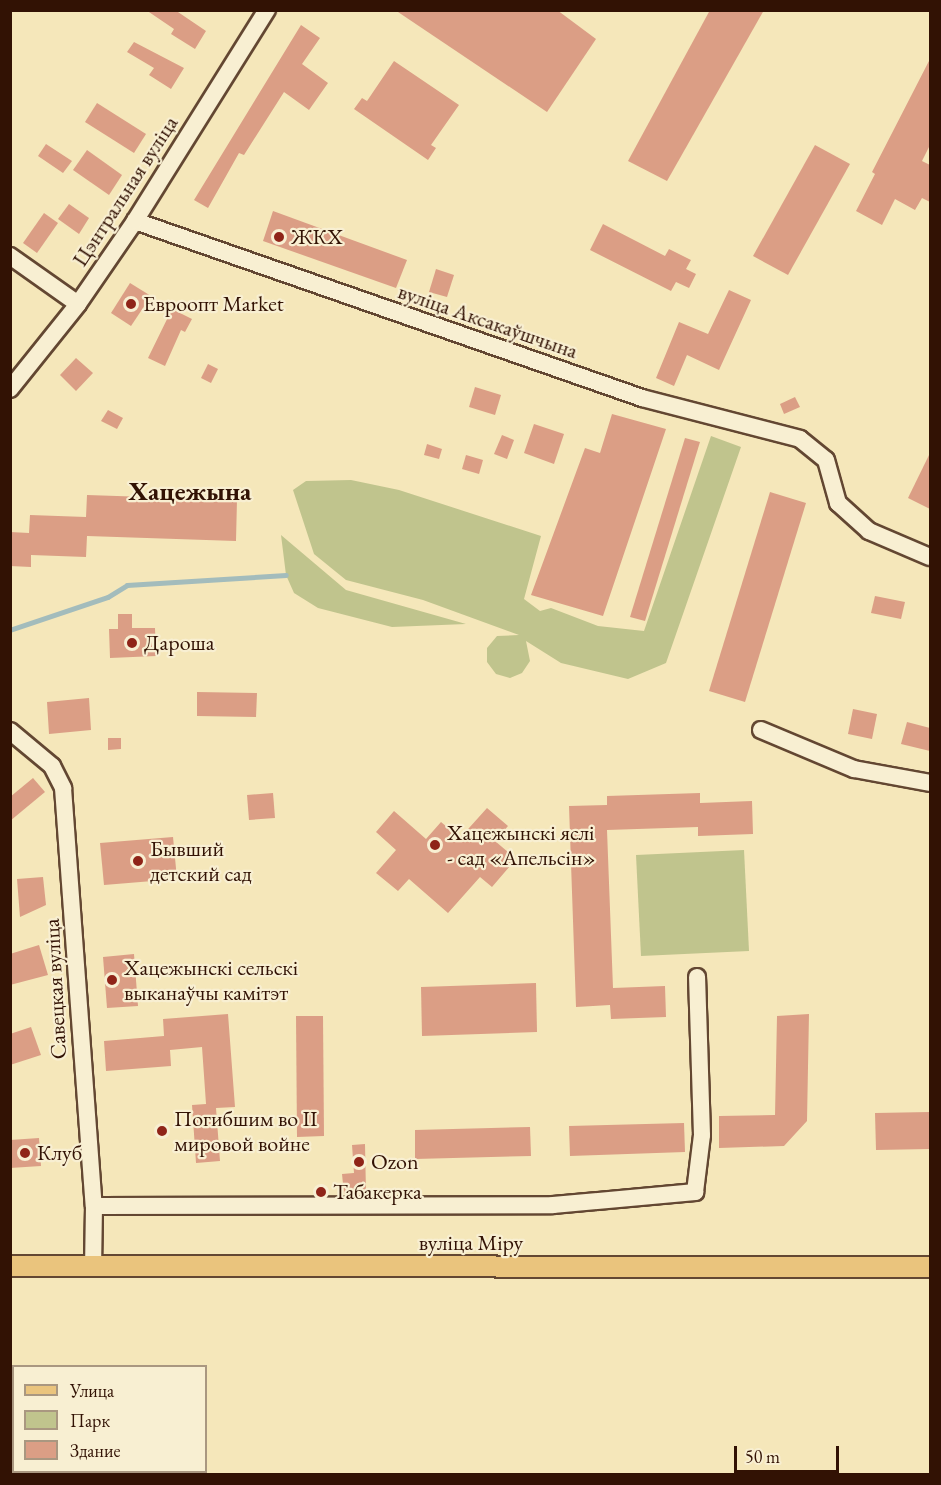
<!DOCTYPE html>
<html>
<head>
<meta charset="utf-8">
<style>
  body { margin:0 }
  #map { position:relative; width:941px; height:1485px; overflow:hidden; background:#f5e7ba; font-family:"EB Garamond",serif }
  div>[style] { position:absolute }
  .green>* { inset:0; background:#c0c48d }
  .stream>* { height:4.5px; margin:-2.25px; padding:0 2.25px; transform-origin:2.25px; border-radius:2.25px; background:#a3bcbc }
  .building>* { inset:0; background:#db9e85 }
  .roads { filter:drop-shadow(2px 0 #634732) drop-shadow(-2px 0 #634732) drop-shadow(0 2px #634732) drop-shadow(0 -2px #634732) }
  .minor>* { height:16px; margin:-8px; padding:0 8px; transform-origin:8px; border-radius:8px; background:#f8efd2 }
  .major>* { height:20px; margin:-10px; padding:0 10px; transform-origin:10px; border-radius:10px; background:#eac47d }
  .dots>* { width:16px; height:16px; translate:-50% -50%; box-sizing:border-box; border:3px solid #f8efd2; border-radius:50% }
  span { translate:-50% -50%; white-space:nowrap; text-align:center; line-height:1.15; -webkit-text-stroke:4.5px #f8efd2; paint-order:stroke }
  .street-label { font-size:22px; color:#321204 }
  .poi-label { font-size:22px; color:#321204 }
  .left { translate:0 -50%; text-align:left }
  .quarter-label { font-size:26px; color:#321204; font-weight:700 }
  .frame { position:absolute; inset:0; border:12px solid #321204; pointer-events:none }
  .legend { position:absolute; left:12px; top:1365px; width:195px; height:108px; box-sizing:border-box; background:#f8efd2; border:2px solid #a99780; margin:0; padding:8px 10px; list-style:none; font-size:18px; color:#321204 }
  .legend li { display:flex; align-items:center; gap:12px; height:30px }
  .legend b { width:30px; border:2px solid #a99780 }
  .scale { position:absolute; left:734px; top:1446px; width:105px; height:27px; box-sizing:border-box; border:3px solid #321204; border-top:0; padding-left:8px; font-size:18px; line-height:21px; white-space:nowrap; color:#321204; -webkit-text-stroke:4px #f8efd2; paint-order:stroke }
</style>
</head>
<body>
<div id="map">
  <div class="green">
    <div style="clip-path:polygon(711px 436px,741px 447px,666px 663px,628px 679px,561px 663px,526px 641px,530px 661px,522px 673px,510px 678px,496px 674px,487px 662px,487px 648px,497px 636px,519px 635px,423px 600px,346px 580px,314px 554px,293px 490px,306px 481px,351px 480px,399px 490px,541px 536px,524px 599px,540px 611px,551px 608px,598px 626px,644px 631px)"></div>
    <div style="clip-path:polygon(281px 535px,346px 590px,466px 624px,392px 627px,318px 608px,294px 593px,286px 575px)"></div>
    <div style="clip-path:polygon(744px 850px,749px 951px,641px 956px,636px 855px)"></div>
  </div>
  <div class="stream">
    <div style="left:10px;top:630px;width:103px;rotate:-18.6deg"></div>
    <div style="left:108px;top:597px;width:22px;rotate:-32deg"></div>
    <div style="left:127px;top:585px;width:159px;rotate:-3.6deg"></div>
  </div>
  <div class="building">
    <div style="clip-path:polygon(146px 10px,175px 10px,206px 31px,195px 49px,171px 34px,174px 29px)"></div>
    <div style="clip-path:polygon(395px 10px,557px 10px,596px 39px,547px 112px)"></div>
    <div style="clip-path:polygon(710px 10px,764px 10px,667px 181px,628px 161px)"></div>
    <div style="clip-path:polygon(301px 25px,320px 38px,302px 64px,328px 83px,309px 110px,284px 92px,244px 155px,239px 153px,208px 208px,194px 200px)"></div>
    <div style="clip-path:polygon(134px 42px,184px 68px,171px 89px,149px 75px,154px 68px,127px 52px)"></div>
    <div style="clip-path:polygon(930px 59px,930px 145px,922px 161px,930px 165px,930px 202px,922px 198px,915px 210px,895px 199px,882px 225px,856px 211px,875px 174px,872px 172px)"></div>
    <div style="clip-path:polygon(394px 61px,459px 105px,431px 145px,436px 148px,428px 160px,354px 109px,362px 98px,367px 101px)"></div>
    <div style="clip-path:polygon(97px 103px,146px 134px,134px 153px,85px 122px)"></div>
    <div style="clip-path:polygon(46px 144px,72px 161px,63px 173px,38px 156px)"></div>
    <div style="clip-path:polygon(815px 145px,850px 164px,788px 275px,753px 256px)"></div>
    <div style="clip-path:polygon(87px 150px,122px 175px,109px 195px,73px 170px)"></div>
    <div style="clip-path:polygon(69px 204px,89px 218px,79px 234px,58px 219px)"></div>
    <div style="clip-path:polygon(273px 211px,407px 260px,396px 288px,263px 241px)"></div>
    <div style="clip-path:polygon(44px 213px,58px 223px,37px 253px,23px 243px)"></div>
    <div style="clip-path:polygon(603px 224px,665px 256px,669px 249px,691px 260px,686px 269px,696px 274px,689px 288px,676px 282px,671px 291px,590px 250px)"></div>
    <div style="clip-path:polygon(436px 269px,454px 275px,447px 297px,429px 292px)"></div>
    <div style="clip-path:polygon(130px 283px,151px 296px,131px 326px,111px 313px)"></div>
    <div style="clip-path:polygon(729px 290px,751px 300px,719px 370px,687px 355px,674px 386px,656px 378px,679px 322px,708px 334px)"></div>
    <div style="clip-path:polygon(172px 309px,192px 319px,185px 332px,181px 330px,165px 366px,148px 358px)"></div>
    <div style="clip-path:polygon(76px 358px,93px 373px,76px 391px,60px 375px)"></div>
    <div style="clip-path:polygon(208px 364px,218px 369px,211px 383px,201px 378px)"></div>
    <div style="clip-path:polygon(475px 387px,501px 395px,495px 415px,469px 407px)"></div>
    <div style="clip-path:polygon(795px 397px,800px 407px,784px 414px,780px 404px)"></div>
    <div style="clip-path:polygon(108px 410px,123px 418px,117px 429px,101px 421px)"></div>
    <div style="clip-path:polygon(612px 414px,666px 429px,603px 616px,531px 595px,585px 448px,600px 453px)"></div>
    <div style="clip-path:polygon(534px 424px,564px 434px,554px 464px,524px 453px)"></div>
    <div style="clip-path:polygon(502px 435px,514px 440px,507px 459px,494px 454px)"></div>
    <div style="clip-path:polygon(685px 438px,700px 442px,645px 621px,630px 617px)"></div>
    <div style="clip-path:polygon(427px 444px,442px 449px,439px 459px,424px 455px)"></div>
    <div style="clip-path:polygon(930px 453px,930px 509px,908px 498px)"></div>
    <div style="clip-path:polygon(466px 455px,483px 460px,479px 474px,462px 469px)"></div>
    <div style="clip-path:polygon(770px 492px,806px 503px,745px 702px,709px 691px)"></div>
    <div style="clip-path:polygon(87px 495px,237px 500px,236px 541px,87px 536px,86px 557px,31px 555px,31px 567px,10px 566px,10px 532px,29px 533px,30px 515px,86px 517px)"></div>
    <div style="clip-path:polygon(875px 596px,905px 602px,901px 619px,871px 613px)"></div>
    <div style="clip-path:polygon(118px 614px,132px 614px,132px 628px,155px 628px,156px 656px,110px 658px,109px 629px,118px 629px)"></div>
    <div style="clip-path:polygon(197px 692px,257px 693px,256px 717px,197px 716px)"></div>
    <div style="clip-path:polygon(89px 698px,91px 730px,49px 734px,47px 702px)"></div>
    <div style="clip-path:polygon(853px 709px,877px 714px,872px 739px,848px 734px)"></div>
    <div style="clip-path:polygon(907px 722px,930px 728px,930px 751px,901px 744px)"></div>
    <div style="clip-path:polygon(108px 738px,121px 738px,121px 749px,108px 750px)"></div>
    <div style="clip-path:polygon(33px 778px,45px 792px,10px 821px,10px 797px)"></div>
    <div style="clip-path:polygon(273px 793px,275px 818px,249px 820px,247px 795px)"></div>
    <div style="clip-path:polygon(700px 793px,700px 803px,752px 801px,753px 834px,698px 836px,698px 827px,607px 830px,613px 988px,665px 986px,666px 1017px,611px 1019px,610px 1005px,576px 1007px,569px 806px,607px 805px,607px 796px)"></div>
    <div style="clip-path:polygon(487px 808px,508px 826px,495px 841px,516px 859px,492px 887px,480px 877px,448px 913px,409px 879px,398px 891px,376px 873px,396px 850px,376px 832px,394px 811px,426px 839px,441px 822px,460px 838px)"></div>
    <div style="clip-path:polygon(173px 837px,177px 879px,104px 885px,100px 843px)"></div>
    <div style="clip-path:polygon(43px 877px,46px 905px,20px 917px,17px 879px)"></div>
    <div style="clip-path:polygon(39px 945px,48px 975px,10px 985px,10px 954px)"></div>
    <div style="clip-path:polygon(134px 954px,138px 1006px,107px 1008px,103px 957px)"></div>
    <div style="clip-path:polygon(536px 983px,537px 1032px,422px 1036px,421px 987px)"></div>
    <div style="clip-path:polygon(228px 1014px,235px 1107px,216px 1108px,220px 1161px,196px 1163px,192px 1105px,206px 1104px,202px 1047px,170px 1050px,171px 1066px,106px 1071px,104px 1041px,164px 1036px,163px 1019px)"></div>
    <div style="clip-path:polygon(809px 1014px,807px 1121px,784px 1146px,719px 1148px,719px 1116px,775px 1115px,777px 1016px)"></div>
    <div style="clip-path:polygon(296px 1016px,323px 1016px,324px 1136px,297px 1137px)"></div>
    <div style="clip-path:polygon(31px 1027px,41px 1055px,10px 1065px,10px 1034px)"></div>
    <div style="clip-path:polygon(930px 1112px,930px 1149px,876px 1150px,875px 1113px)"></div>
    <div style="clip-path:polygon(684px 1123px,685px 1152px,570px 1156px,569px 1126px)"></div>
    <div style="clip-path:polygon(530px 1127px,531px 1156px,415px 1159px,415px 1130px)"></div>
    <div style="clip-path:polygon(39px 1138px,41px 1166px,10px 1168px,10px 1140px)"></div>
    <div style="clip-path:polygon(365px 1144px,366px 1193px,344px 1194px,342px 1174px,354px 1173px,352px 1145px)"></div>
  </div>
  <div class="roads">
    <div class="minor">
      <div style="left:135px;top:221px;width:537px;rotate:19.24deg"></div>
      <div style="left:642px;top:398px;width:163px;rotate:14.5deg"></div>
      <div style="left:800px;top:439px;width:33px;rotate:39deg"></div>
      <div style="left:826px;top:460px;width:45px;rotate:74.4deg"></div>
      <div style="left:838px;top:503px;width:42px;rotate:42.1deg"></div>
      <div style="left:869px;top:531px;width:66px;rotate:23.1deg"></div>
      <div style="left:10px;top:256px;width:83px;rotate:35.2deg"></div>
      <div style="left:10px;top:389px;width:109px;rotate:-51.3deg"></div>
      <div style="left:78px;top:304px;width:101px;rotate:-55.5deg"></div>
      <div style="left:135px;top:221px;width:249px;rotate:-58deg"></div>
      <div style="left:761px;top:730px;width:101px;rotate:22.8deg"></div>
      <div style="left:854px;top:769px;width:77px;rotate:10.4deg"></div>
      <div style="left:10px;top:731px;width:55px;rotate:39.8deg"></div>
      <div style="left:52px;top:766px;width:25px;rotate:63deg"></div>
      <div style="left:63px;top:788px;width:419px;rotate:85.8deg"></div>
      <div style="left:94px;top:1206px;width:61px;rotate:90.9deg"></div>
      <div style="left:94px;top:1206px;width:459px;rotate:-0.1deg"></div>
      <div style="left:553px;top:1205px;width:143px;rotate:-5.2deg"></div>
      <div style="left:695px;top:1192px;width:57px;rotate:-83deg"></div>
      <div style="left:702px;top:1135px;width:158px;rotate:-91.8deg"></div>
    </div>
    <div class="major">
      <div style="left:10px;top:1266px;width:920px;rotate:0.06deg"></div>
    </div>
  </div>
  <div class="dots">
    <div style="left:279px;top:237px;background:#8f2418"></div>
    <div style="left:131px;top:304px;background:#8f2418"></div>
    <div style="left:132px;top:643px;background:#8f2418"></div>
    <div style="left:435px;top:845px;background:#8f2418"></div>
    <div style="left:138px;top:861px;background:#8f2418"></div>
    <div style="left:112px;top:980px;background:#8f2418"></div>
    <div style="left:162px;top:1131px;background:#8f2418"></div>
    <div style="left:25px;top:1153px;background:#8f2418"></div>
    <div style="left:359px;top:1162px;background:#8f2418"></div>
    <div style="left:321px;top:1192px;background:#8f2418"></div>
  </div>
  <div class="street-label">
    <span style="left:125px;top:191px;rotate:-57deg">Цэнтральная вуліца</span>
    <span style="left:488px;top:321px;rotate:19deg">вуліца Аксакаўшчына</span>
    <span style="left:55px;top:989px;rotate:-93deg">Савецкая вуліца</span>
    <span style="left:471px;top:1243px">вуліца Міру</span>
  </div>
  <div class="poi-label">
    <span class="left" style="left:291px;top:237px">ЖКХ</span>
    <span class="left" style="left:143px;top:304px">Евроопт Market</span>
    <span class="left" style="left:144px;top:643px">Дароша</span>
    <span class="left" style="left:447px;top:845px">Хацежынскі яслі<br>- сад «Апельсін»</span>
    <span class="left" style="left:150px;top:861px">Бывший<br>детский сад</span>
    <span class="left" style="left:124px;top:980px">Хацежынскі сельскі<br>выканаўчы камітэт</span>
    <span class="left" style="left:174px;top:1131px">Погибшим во II<br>мировой войне</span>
    <span class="left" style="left:37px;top:1153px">Клуб</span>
    <span class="left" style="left:371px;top:1162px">Ozon</span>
    <span class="left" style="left:333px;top:1192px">Табакерка</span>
  </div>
  <div class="quarter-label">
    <span style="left:190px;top:492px">Хацежына</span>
  </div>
  <div class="frame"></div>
  <ul class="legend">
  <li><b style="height:8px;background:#eac47d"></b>Улица</li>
  <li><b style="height:16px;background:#c0c48d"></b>Парк</li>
  <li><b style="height:16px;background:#db9e85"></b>Здание</li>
  </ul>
  <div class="scale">50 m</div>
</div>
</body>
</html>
